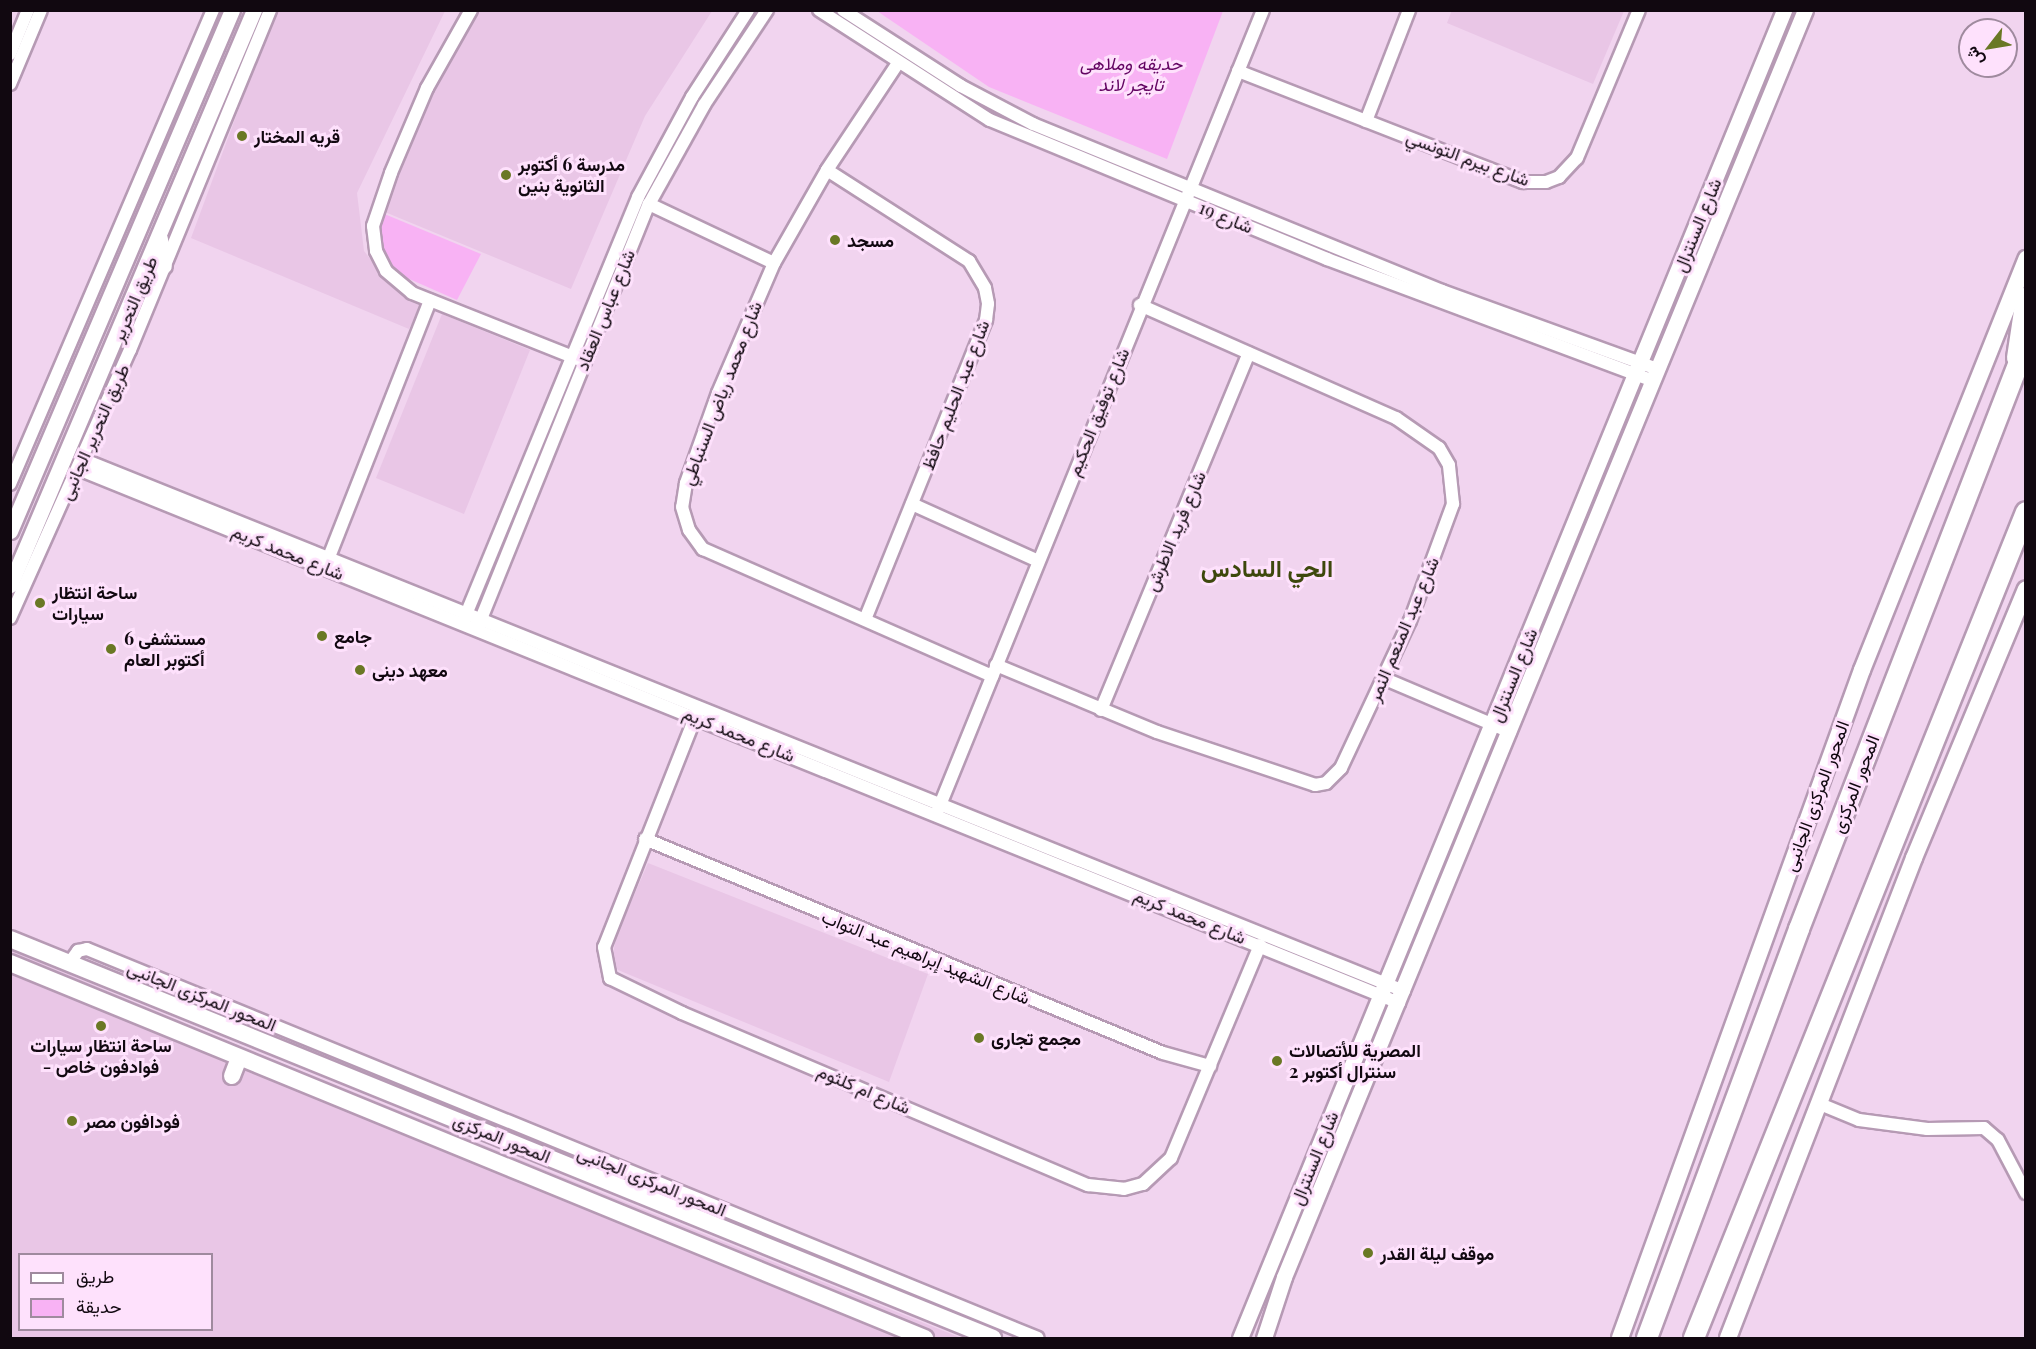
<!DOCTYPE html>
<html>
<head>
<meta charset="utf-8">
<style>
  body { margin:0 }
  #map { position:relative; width:2036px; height:1349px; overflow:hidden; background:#f1d4ef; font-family:"Playfair Display",Vazirmatn,serif }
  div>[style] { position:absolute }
  .built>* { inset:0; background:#e9c6e6 }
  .green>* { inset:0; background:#f8b2f4 }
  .roads { filter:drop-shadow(2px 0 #b69ab4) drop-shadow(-2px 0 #b69ab4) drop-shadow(0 2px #b69ab4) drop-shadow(0 -2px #b69ab4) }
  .minor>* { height:12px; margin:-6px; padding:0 6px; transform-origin:6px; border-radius:6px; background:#fff }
  .tertiary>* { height:15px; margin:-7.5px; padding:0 7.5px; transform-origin:7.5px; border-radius:7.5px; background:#fff }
  .secondary>* { height:16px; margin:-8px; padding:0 8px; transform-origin:8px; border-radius:8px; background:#fff }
  .trunk>* { height:20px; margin:-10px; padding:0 10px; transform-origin:10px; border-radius:10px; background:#fff }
  .dots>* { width:16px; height:16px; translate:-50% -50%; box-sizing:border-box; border:3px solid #fee1fc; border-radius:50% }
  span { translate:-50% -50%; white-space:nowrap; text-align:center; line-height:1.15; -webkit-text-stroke:6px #fee1fc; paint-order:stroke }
  .park-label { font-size:18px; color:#630462; font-style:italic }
  .poi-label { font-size:18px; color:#110810; font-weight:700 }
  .left { translate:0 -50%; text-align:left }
  .street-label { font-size:18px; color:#110810 }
  .district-label { font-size:24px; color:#3e480d; font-weight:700 }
  .frame { position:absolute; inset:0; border:12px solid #110810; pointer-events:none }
  .legend { position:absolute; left:18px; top:1253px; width:195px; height:78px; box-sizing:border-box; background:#fee1fc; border:2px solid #9f8a9e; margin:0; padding:8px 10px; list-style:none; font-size:18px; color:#110810 }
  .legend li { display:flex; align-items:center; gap:12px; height:30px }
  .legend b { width:30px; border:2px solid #9f8a9e }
  .north { position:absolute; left:1958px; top:18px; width:60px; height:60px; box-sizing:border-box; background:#fee1fc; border:2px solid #9f8a9e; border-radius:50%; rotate:239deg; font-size:16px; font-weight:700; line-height:24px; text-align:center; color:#110810 }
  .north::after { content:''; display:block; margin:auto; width:21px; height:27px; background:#6a7825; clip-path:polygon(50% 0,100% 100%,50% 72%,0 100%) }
</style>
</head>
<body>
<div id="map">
  <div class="built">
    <div style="clip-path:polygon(1452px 10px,1624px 10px,1624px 11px,1593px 84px,1447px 23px)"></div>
    <div style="clip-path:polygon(275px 11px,445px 11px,357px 193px,364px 251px,382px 274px,421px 306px,409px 329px,191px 238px)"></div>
    <div style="clip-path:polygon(475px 11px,712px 11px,645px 116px,571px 289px,380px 210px,434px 76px)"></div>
    <div style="clip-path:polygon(442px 314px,530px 350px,464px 514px,376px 478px)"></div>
    <div style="clip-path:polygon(648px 863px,928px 974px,889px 1082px,618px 970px,612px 960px,616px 937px)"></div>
    <div style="clip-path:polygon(evenodd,10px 950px,247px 1049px,961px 1338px,11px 1338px,10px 950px,20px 1254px,212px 1254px,212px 1330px,20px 1330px,20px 1254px)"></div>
  </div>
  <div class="green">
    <div style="clip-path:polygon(877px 11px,1223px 10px,1223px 11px,1167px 159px,989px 87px)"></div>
    <div style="clip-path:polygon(382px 213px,481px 254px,457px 300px,398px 274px,384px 256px,377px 232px)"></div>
  </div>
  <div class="roads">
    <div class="minor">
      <div style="left:471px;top:10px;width:90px;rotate:119.4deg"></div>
      <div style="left:427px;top:88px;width:92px;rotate:113deg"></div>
      <div style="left:391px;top:173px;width:56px;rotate:108.8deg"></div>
      <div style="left:373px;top:226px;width:25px;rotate:83deg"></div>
      <div style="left:376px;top:251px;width:22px;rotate:63deg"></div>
      <div style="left:386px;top:271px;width:34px;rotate:40deg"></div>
      <div style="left:412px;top:293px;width:179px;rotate:21.7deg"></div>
      <div style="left:819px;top:10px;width:203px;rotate:32.8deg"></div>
      <div style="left:990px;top:120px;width:365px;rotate:22.4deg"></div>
      <div style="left:1327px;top:259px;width:348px;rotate:20.5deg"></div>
      <div style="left:843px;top:10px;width:140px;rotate:32.8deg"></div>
      <div style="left:961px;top:86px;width:81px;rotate:27.8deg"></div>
      <div style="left:1033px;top:124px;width:442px;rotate:22.2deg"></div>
      <div style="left:1442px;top:291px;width:230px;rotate:19.9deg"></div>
      <div style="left:10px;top:54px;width:48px;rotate:-67.8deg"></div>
      <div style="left:898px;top:63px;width:128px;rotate:123.6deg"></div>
      <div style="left:827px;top:170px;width:107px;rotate:119.7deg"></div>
      <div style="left:774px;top:263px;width:142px;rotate:113.3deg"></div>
      <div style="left:718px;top:393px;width:96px;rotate:109.6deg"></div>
      <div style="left:686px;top:483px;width:24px;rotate:99deg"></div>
      <div style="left:682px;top:507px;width:24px;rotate:73deg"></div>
      <div style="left:689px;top:530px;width:24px;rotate:54deg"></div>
      <div style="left:703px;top:549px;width:316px;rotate:23.7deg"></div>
      <div style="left:1238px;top:71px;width:306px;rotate:21.3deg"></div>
      <div style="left:1523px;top:182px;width:23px"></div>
      <div style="left:1546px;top:182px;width:14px;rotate:-21deg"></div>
      <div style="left:1559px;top:177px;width:26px;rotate:-47deg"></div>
      <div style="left:1577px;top:158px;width:160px;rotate:-67.3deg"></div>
      <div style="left:10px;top:84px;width:80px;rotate:-67.3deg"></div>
      <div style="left:1366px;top:121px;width:119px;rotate:-68.8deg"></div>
      <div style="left:827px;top:170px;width:169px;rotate:32.7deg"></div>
      <div style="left:969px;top:261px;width:31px;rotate:59deg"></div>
      <div style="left:985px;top:288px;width:16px;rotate:79deg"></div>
      <div style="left:988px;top:304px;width:16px;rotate:97deg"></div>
      <div style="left:986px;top:320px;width:323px;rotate:112deg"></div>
      <div style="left:649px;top:204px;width:138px;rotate:25.3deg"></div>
      <div style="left:82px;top:459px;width:1425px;rotate:21.92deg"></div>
      <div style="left:78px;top:469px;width:1425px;rotate:22.01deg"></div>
      <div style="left:10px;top:484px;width:516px;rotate:-66.82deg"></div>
      <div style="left:912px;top:504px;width:138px;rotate:24.3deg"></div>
      <div style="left:327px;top:562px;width:281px;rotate:-68.5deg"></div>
      <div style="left:465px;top:617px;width:454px;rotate:-67.6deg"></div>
      <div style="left:638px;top:197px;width:114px;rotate:-61.6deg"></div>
      <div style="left:692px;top:97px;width:103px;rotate:-57.2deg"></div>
      <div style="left:10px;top:618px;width:294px;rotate:-65.9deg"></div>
      <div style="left:130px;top:350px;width:368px;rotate:-67.6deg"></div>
      <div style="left:479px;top:624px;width:453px;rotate:-68deg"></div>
      <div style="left:649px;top:204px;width:113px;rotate:-60.9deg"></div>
      <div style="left:704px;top:105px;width:114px;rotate:-56.4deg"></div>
      <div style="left:996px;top:665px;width:174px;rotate:22.6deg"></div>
      <div style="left:1157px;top:732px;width:167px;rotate:18.5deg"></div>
      <div style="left:1315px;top:785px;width:11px;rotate:-10deg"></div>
      <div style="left:1326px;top:783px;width:21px;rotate:-45deg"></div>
      <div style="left:1341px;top:768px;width:162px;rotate:-64.9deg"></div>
      <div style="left:1410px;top:621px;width:125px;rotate:-69.8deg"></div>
      <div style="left:1453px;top:504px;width:39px;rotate:-96deg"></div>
      <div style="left:1449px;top:465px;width:20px;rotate:-120deg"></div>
      <div style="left:1439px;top:448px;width:52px;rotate:-145.1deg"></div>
      <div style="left:1396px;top:418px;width:280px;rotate:-156.2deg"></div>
      <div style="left:1383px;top:678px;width:138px;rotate:23deg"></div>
      <div style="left:698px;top:710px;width:255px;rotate:111.6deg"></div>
      <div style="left:604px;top:947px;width:32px;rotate:79deg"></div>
      <div style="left:610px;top:978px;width:80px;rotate:25.9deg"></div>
      <div style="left:682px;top:1013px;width:441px;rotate:23deg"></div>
      <div style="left:1088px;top:1185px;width:36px;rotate:6deg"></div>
      <div style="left:1124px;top:1189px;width:20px;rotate:-15deg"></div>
      <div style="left:1143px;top:1184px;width:38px;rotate:-43deg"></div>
      <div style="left:1171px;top:1158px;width:231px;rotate:-67.3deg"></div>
      <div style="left:1101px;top:710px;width:386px;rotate:-67.5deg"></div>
      <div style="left:938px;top:810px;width:863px;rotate:-67.89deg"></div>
      <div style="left:645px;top:839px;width:560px;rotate:22.45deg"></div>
      <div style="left:1163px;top:1053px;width:49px;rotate:15.5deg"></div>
      <div style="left:70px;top:962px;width:14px;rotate:-54deg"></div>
      <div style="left:78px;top:951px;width:9px;rotate:-13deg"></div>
      <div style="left:87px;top:949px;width:1027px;rotate:22.25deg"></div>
      <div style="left:1820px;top:1104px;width:42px;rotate:22.3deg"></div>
      <div style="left:1859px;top:1120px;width:69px;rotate:7.5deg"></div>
      <div style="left:1927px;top:1129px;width:57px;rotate:-1deg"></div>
      <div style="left:1984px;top:1128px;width:18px;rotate:41deg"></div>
      <div style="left:1998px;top:1140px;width:60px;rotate:62.2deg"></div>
    </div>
    <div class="tertiary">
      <div style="left:160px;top:239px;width:27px;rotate:82deg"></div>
      <div style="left:10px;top:531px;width:566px;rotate:-66.92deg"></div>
      <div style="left:10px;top:585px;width:625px;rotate:-67.01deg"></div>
      <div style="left:1240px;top:1338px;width:1435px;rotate:-67.72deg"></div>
      <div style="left:1264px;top:1338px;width:64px;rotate:-71.8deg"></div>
      <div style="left:1284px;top:1277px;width:1370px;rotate:-67.65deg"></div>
    </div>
    <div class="secondary">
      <div style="left:10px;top:939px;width:1061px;rotate:22.09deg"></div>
      <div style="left:10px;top:963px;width:989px;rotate:22.29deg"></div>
      <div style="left:232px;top:1076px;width:19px;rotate:-69deg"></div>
      <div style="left:1620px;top:1338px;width:710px;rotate:-70.09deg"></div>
      <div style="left:1862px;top:670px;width:443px;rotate:-68.2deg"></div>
      <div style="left:1728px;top:1338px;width:515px;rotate:-68.82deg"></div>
      <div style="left:1914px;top:858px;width:291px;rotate:-67.4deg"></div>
    </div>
    <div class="trunk">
      <div style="left:2017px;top:358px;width:61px;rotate:-81.5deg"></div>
      <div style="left:1647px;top:1338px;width:436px;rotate:-69.6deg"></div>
      <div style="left:1799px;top:929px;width:627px;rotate:-68.79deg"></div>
      <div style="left:1694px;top:1338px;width:890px;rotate:-68.1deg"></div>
    </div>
  </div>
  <div class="dots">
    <div style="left:242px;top:136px;background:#6a7825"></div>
    <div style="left:506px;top:175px;background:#6a7825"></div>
    <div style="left:835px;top:240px;background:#6a7825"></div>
    <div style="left:40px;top:603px;background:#6a7825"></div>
    <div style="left:322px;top:636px;background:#6a7825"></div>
    <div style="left:111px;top:649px;background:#6a7825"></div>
    <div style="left:360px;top:670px;background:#6a7825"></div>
    <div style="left:101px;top:1026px;background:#6a7825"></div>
    <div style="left:979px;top:1038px;background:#6a7825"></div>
    <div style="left:1277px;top:1061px;background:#6a7825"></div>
    <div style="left:72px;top:1121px;background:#6a7825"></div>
    <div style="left:1368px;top:1253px;background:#6a7825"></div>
  </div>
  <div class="park-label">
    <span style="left:1131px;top:74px">حديقه وملاهى<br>تايجر لاند</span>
  </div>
  <div class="poi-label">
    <span class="left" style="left:254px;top:136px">قريه المختار</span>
    <span class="left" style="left:518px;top:175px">مدرسة 6 أكتوبر<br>الثانوية بنين</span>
    <span class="left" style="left:847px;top:240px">مسجد</span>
    <span class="left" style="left:52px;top:603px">ساحة انتظار<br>سيارات</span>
    <span class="left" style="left:334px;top:636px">جامع</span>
    <span class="left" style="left:124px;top:649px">مستشفى 6<br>أكتوبر العام</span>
    <span class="left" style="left:372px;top:670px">معهد دينى</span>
    <span class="left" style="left:991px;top:1038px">مجمع تجارى</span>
    <span style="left:101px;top:1056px">ساحة انتظار سيارات<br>- فوادفون خاص</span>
    <span class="left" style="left:1289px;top:1061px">المصرية للأتصالات<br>سنترال أكتوبر 2</span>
    <span class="left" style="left:84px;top:1121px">فودافون مصر</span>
    <span class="left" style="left:1380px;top:1253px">موقف ليلة القدر</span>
  </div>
  <div class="street-label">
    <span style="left:1468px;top:158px;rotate:20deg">شارع بيرم التونسي</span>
    <span style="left:1226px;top:217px;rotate:22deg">شارع 19</span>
    <span style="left:1697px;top:225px;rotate:-68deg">شارع السنترال</span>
    <span style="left:134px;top:299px;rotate:-67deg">طريق التحرير</span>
    <span style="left:605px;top:310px;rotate:-68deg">شارع عباس العقاد</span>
    <span style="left:721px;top:393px;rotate:-69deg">شارع محمد رياض السنباطي</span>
    <span style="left:955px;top:395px;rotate:-69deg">شارع عبد الحليم حافظ</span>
    <span style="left:1098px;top:412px;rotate:-68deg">شارع توفيق الحكيم</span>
    <span style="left:94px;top:432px;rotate:-66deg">طريق التحرير الجانبى</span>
    <span style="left:1175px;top:531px;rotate:-67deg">شارع فريد الاطرش</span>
    <span style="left:288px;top:552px;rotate:22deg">شارع محمد كريم</span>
    <span style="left:1403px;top:629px;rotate:-67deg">شارع عبد المنعم النمر</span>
    <span style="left:1513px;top:675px;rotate:-68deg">شارع السنترال</span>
    <span style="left:739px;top:734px;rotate:22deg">شارع محمد كريم</span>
    <span style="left:1855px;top:784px;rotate:-69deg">المحور المركزى</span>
    <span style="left:1816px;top:796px;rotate:-70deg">المحور المركزى الجانبى</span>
    <span style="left:1190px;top:916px;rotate:22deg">شارع محمد كريم</span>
    <span style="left:926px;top:957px;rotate:22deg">شارع الشهيد إبراهيم عبد التواب</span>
    <span style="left:202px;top:996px;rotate:22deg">المحور المركزى الجانبى</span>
    <span style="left:864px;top:1089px;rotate:23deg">شارع ام كلثوم</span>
    <span style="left:502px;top:1138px;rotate:22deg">المحور المركزى</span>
    <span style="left:1314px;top:1158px;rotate:-68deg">شارع السنترال</span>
    <span style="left:652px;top:1181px;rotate:22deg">المحور المركزى الجانبى</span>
  </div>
  <div class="district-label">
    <span style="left:1267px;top:568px">الحي السادس</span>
  </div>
  <div class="frame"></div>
  <ul class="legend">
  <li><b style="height:8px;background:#fff"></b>طريق</li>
  <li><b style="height:16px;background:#f8b2f4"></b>حديقة</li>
  </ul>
  <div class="north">ش</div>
</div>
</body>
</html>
